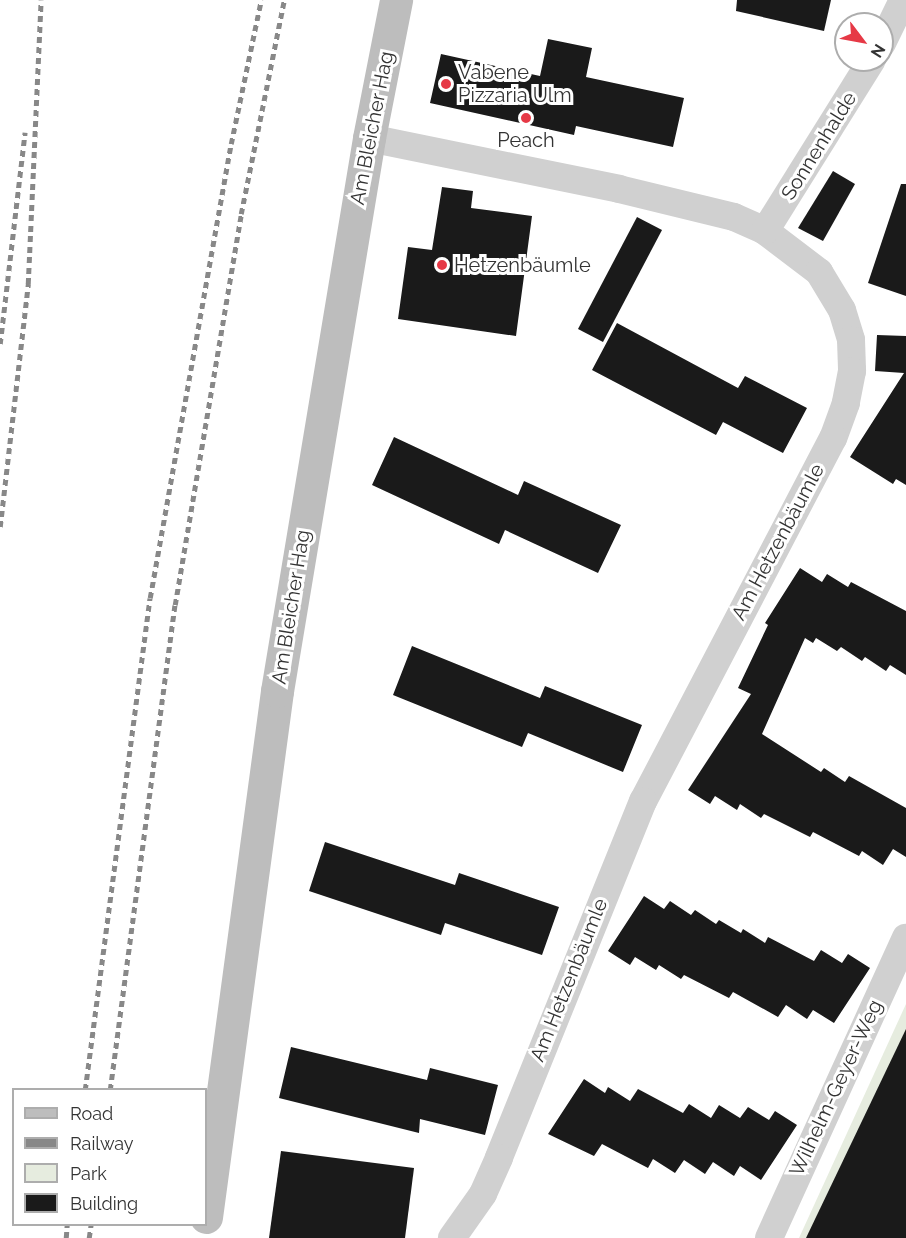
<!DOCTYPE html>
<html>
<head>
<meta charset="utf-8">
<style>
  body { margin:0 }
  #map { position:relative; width:906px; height:1238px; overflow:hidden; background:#fff; font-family:Raleway,sans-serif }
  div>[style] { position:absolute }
  .green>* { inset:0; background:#e6ecdf }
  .building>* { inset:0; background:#1a1a1a }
  .street>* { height:28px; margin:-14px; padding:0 14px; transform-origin:14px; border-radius:14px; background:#d0d0d0 }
  .secondary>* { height:33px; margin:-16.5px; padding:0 16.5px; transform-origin:16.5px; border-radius:16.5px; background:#bdbdbd }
  .rail>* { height:4.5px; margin-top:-2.25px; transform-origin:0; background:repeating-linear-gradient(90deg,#888 0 6px,transparent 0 10.5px) }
  .dots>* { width:16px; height:16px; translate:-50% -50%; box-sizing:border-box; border:3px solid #fff; border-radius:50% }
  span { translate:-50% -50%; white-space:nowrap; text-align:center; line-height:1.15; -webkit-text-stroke:6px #fff; paint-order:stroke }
  .poi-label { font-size:20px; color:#333 }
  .left { translate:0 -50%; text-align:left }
  .street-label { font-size:20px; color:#333 }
  .legend { position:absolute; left:12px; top:1088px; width:195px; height:138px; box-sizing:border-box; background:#fff; border:2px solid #adadad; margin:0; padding:8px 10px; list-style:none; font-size:18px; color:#333 }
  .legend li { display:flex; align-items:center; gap:12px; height:30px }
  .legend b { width:30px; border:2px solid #adadad }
  .north { position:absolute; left:834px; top:12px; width:60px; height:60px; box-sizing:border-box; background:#fff; border:2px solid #adadad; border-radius:50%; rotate:122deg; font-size:16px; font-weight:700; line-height:24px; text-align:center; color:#333 }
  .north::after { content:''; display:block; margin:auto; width:21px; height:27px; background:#e63946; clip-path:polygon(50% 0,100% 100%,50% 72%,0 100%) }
</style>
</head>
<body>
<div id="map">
  <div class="green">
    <div style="clip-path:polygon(906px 1004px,906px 1238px,799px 1238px)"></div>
  </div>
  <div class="building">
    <div style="clip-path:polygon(737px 0,831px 0,824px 31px,736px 11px)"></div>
    <div style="clip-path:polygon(548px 39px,592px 48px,586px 77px,684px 98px,673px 147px,576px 126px,574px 135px,430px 103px,441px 54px,540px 76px)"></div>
    <div style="clip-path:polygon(833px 171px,855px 184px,823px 241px,798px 228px)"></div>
    <div style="clip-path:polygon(901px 184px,906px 184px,906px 296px,868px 283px)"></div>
    <div style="clip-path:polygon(442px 187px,473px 191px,471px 208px,532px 216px,516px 336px,398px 319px,408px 247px,432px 250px)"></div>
    <div style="clip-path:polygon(637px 217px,662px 230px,603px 342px,578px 329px)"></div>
    <div style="clip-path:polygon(617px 323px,738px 388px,745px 376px,807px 408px,783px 453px,723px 422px,716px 435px,592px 370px)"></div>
    <div style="clip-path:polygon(877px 335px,906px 336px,906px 485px,896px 479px,893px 484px,850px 457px,904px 373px,875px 371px)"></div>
    <div style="clip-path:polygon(394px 437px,518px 495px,524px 481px,621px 525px,598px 573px,505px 530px,499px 544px,372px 485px)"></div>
    <div style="clip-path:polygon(800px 568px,822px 582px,827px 574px,848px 587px,851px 582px,906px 611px,906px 675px,890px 665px,886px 671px,865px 657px,862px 661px,841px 647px,837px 651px,816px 638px,813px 643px,805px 638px,762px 734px,821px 772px,824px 768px,845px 782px,849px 776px,906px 808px,906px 857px,893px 849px,883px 865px,862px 851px,859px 856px,813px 832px,810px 837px,764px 814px,761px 818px,740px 804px,737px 810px,715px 796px,710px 804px,688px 790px,751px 694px,738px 688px,768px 625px,765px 623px)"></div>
    <div style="clip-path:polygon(412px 646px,540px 698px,545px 686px,642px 725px,623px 772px,528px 733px,522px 747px,393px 695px)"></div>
    <div style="clip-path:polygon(325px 842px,455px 885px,459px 873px,559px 907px,542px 955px,445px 923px,441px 935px,309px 891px)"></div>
    <div style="clip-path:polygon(644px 896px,664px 909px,670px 901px,691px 915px,695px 910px,716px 924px,719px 920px,741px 933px,743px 929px,765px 943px,768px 937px,814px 961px,821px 950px,842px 963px,848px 954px,870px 968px,834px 1023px,813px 1010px,807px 1019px,786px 1005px,778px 1017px,733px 992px,729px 998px,684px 975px,681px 979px,659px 965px,656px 970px,635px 957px,630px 965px,608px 951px)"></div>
    <div style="clip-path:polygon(906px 1029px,906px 1238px,806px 1238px)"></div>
    <div style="clip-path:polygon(291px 1047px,427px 1080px,430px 1068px,498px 1085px,485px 1135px,420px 1119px,419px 1133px,279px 1098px)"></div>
    <div style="clip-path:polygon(584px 1079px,605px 1093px,608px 1087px,630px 1101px,638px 1089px,683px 1113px,689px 1104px,711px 1118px,719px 1105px,740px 1118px,748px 1107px,769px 1120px,775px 1111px,797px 1125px,761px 1180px,740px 1166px,734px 1176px,713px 1162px,705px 1174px,684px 1160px,675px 1173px,653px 1159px,648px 1168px,602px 1144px,594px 1156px,548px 1134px)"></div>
    <div style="clip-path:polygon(281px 1151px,414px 1168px,405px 1238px,269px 1238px)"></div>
  </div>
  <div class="street">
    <div style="left:882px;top:43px;width:48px;rotate:-64deg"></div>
    <div style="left:369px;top:138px;width:255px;rotate:11.5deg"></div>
    <div style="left:619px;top:189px;width:118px;rotate:13.7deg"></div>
    <div style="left:734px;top:217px;width:34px;rotate:24deg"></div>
    <div style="left:765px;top:231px;width:68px;rotate:37.2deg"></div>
    <div style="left:819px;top:272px;width:44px;rotate:58.8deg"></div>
    <div style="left:842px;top:310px;width:31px;rotate:73deg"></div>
    <div style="left:851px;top:340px;width:31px;rotate:88deg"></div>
    <div style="left:852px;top:371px;width:33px;rotate:101deg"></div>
    <div style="left:846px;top:403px;width:37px;rotate:110deg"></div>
    <div style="left:833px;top:438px;width:410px;rotate:117.6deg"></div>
    <div style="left:643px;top:801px;width:385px;rotate:112deg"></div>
    <div style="left:499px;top:1158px;width:39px;rotate:114deg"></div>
    <div style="left:483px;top:1194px;width:54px;rotate:125.2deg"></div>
    <div style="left:765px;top:231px;width:202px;rotate:-58deg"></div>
    <div style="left:769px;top:1238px;width:330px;rotate:-65.5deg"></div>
  </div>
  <div class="secondary">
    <div style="left:206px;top:1217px;width:531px;rotate:-82.31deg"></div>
    <div style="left:277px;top:691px;width:561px;rotate:-80.55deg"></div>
    <div style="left:369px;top:138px;width:141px;rotate:-78.9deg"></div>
  </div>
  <div class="rail">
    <div style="left:0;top:344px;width:213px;rotate:-83.3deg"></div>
    <div style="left:0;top:527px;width:245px;rotate:-83.4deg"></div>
    <div style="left:28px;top:284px;width:284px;rotate:-87.4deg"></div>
    <div style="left:85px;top:1090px;width:496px;rotate:-82.5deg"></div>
    <div style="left:150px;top:598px;width:461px;rotate:-79.9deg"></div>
    <div style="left:231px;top:144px;width:147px;rotate:-78.2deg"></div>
    <div style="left:110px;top:1090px;width:489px;rotate:-82.4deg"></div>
    <div style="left:175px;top:605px;width:397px;rotate:-80.4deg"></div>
    <div style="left:241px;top:214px;width:218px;rotate:-78.6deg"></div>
    <div style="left:66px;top:1238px;width:14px;rotate:-86deg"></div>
    <div style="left:89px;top:1238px;width:14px;rotate:-82deg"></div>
  </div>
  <div class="dots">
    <div style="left:446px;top:84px;background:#e63946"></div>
    <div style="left:526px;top:118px;background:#e63946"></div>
    <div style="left:442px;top:265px;background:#e63946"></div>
  </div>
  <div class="poi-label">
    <span class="left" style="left:458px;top:84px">Vabene<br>Pizzaria Ulm</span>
    <span style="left:526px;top:140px">Peach</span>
    <span class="left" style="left:454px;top:265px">Hetzenbäumle</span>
  </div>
  <div class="street-label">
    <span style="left:372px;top:128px;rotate:-79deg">Am Bleicher Hag</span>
    <span style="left:819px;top:146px;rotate:-58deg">Sonnenhalde</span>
    <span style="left:778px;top:542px;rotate:-62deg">Am Hetzenbäumle</span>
    <span style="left:291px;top:607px;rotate:-81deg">Am Bleicher Hag</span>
    <span style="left:569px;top:980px;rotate:-68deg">Am Hetzenbäumle</span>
    <span style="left:836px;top:1088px;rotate:-65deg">Wilhelm-Geyer-Weg</span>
  </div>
  <ul class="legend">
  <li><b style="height:8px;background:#bdbdbd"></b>Road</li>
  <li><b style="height:8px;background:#888"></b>Railway</li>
  <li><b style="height:16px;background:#e6ecdf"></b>Park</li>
  <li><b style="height:16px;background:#1a1a1a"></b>Building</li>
  </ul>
  <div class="north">N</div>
</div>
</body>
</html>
